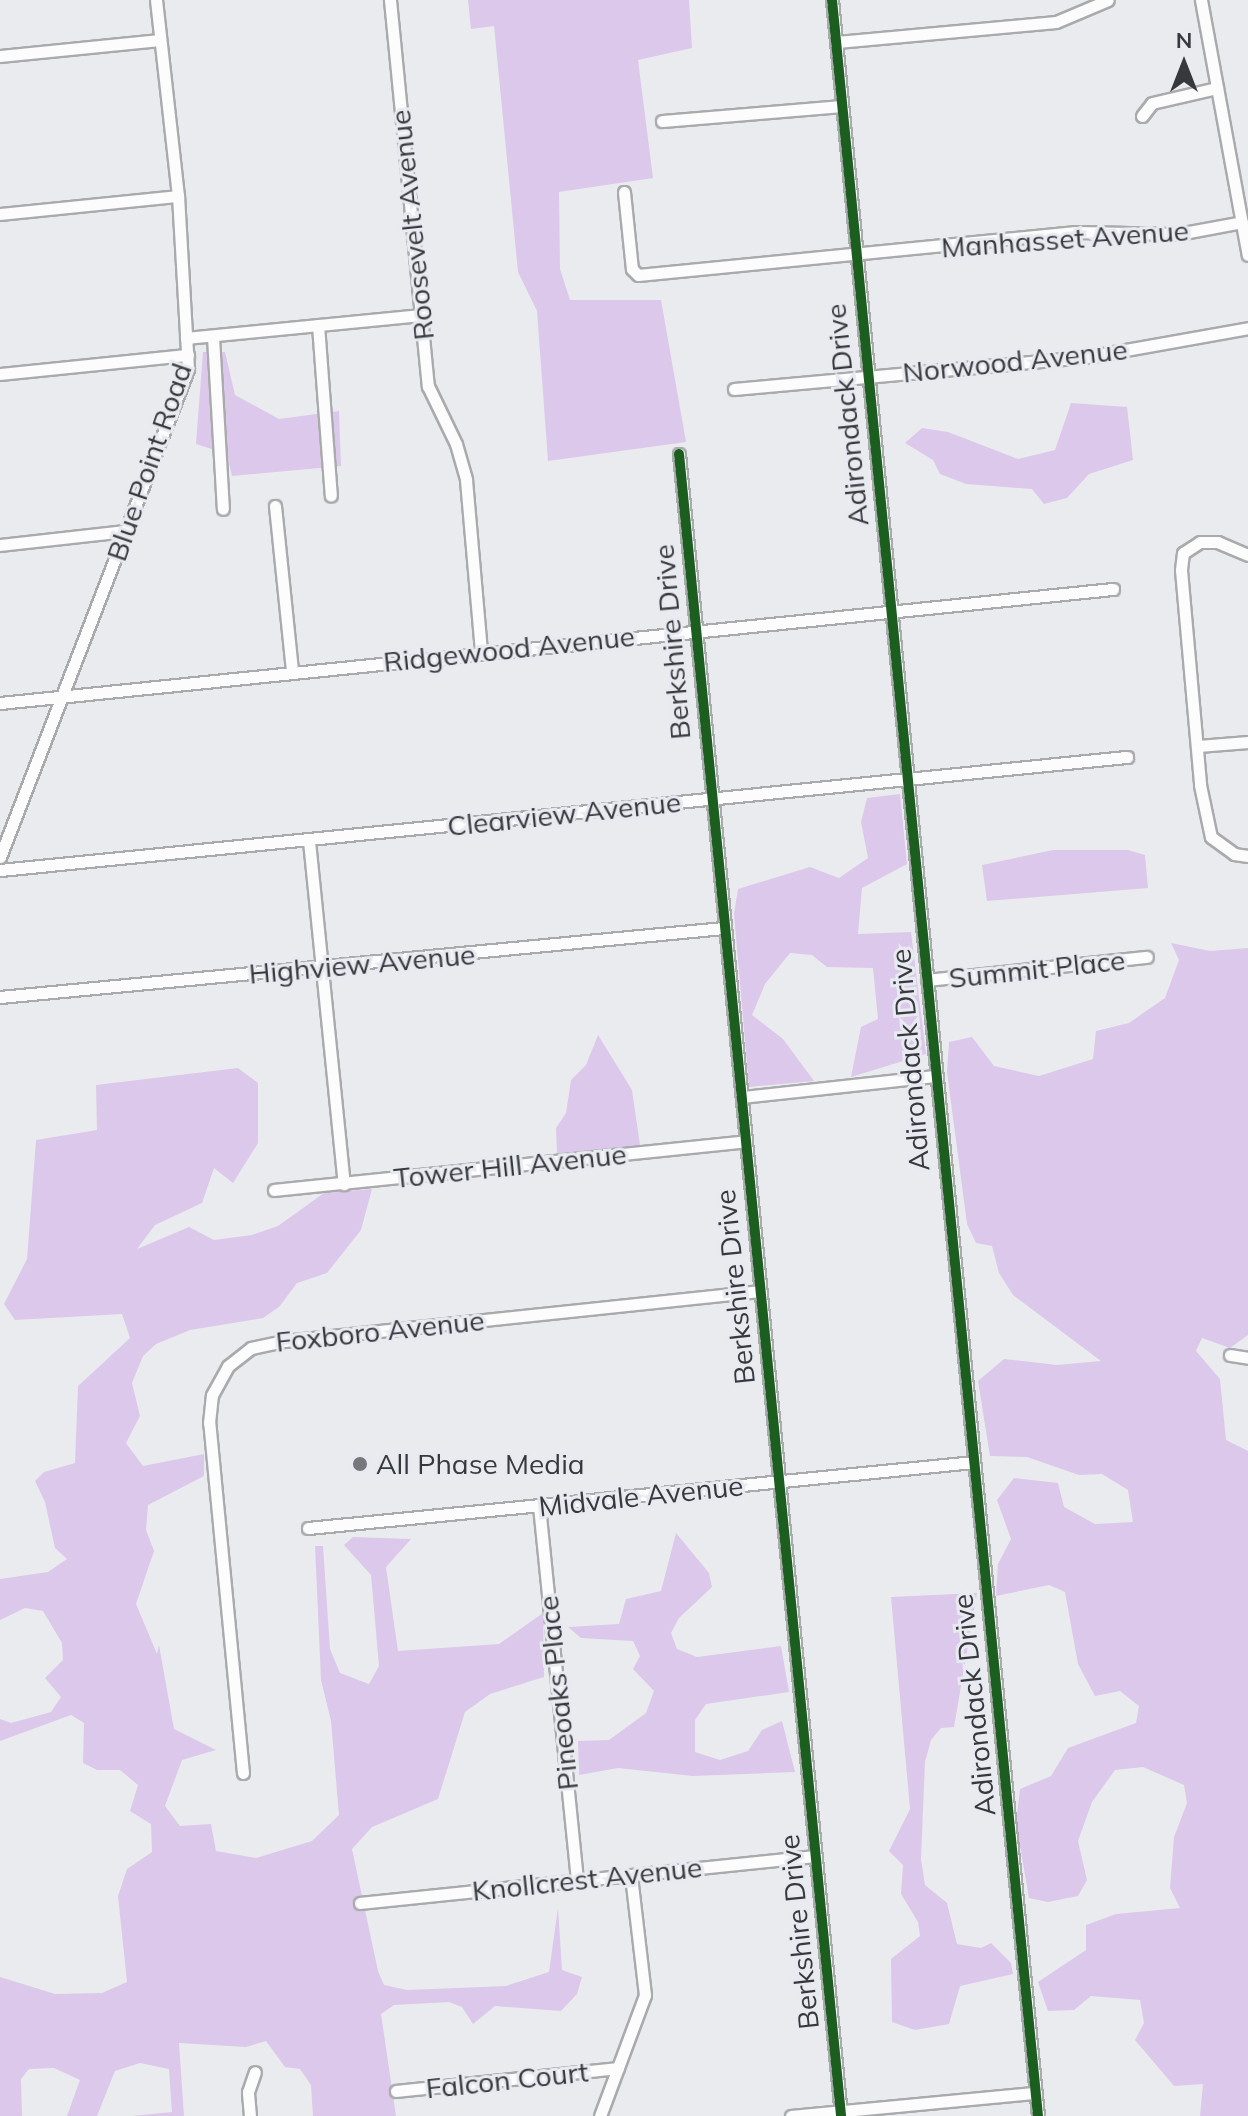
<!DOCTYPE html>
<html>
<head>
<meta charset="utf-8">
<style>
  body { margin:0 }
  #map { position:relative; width:1248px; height:2116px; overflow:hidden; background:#eaebef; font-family:Mulish,sans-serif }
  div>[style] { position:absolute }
  .forest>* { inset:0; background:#dcc8ea }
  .roads { filter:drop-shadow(2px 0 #a9aaac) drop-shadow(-2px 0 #a9aaac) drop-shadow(0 2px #a9aaac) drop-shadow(0 -2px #a9aaac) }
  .minor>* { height:11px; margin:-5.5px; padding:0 5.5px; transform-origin:5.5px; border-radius:5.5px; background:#fcfcfd }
  .cycleway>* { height:10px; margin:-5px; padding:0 5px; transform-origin:5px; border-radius:5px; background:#1b5e20 }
  .dots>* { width:22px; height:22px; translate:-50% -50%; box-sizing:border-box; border:4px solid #e8eaf1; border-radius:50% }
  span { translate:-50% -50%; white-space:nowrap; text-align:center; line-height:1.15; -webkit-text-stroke:6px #e8eaf1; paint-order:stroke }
  .street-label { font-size:28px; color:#37383b }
  .poi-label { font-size:28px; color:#37383b }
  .left { translate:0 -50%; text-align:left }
  .north { position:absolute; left:1144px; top:24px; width:80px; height:80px; -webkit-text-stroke:6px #e8eaf1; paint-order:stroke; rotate:0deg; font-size:22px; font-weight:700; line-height:32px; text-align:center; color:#37383b }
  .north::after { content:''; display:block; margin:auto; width:28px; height:36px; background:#37383b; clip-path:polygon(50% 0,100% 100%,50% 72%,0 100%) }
</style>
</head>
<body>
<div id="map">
  <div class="forest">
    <div style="clip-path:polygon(468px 0,689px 0,692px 48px,638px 60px,653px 178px,559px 192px,560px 269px,570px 300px,661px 300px,686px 442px,548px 461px,537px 311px,518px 272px,494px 26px,471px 29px)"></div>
    <div style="clip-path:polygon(203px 352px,225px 352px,235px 395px,279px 419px,339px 411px,341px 466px,232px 476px,227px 454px,196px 444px)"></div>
    <div style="clip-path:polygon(1071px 403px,1127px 407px,1133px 460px,1089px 474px,1067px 498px,1044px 504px,1032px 489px,966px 484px,940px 474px,933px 460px,905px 443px,922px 428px,948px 432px,1018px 459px,1055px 450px)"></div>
    <div style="clip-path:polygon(900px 794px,907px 864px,862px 888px,858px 934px,911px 932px,926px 1054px,851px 1077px,861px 1027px,878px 1019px,873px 968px,827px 967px,812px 955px,790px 953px,765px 984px,752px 1015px,783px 1039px,814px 1081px,749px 1087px,734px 914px,738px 889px,810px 867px,839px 878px,868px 858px,861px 822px,867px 798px)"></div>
    <div style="clip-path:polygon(1053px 850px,1128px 850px,1145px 855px,1148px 888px,987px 901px,982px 865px)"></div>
    <div style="clip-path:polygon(1171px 943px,1210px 951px,1248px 948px,1248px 1335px,1230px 1348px,1202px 1338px,1196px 1351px,1220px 1379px,1226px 1440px,1248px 1451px,1248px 2116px,1200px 2116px,1203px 2084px,1174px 2086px,1135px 2040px,1144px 2023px,1140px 2000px,1091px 1996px,1074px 2010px,1048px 2011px,1038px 1982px,1086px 1950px,1086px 1925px,1116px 1914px,1180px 1908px,1170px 1888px,1174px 1837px,1187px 1803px,1184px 1785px,1143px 1767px,1115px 1770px,1092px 1802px,1078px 1841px,1087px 1880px,1078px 1896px,1048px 1902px,1029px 1898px,1016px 1823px,1020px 1789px,1051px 1776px,1068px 1748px,1136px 1723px,1139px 1706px,1120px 1691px,1095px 1696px,1078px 1664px,1065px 1592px,1049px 1585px,996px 1596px,998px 1564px,1011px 1539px,997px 1500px,1014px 1478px,1058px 1483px,1064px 1507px,1095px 1524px,1133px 1522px,1128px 1490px,1102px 1474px,1079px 1475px,1027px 1457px,990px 1456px,978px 1381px,1004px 1359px,1057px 1365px,1101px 1361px,1013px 1295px,999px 1273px,992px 1246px,976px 1243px,967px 1224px,947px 1072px,949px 1042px,972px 1037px,994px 1066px,1039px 1076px,1093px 1059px,1096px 1031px,1129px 1023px,1165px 998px,1179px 960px)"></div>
    <div style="clip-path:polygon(598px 1035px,632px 1090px,640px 1145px,557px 1154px,556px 1128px,566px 1113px,571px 1080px,586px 1065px)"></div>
    <div style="clip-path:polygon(238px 1068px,258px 1083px,258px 1143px,233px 1183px,214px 1168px,202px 1203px,155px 1225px,137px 1249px,189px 1227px,214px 1240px,252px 1235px,278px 1226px,324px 1193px,372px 1189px,361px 1230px,327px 1273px,297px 1283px,279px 1307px,263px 1318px,190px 1330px,156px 1344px,143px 1356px,132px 1383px,140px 1416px,126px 1443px,143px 1466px,204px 1454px,204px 1476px,148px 1505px,146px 1530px,154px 1551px,136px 1604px,157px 1654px,159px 1645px,174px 1729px,216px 1750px,182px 1760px,165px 1806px,180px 1826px,211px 1824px,216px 1851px,256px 1858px,312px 1841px,339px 1815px,331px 1721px,321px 1680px,315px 1546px,323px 1546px,330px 1649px,340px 1673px,369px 1684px,379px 1666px,371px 1575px,344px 1545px,353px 1537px,411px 1539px,386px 1567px,398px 1651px,499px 1644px,543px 1613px,544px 1677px,490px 1694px,465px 1712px,438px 1799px,372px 1827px,352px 1849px,378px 1971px,384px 1985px,407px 1990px,506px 1986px,549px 1972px,558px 1908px,562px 1970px,582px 1977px,577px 1994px,561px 2011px,495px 2006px,473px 2024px,462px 2007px,449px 2002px,394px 2005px,381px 2014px,396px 2116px,313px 2116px,311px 2085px,300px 2069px,285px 2067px,266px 2041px,246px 2047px,179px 2043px,184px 2116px,132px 2116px,172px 2112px,169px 2069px,140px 2063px,115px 2071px,97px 2116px,67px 2116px,80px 2080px,54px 2068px,29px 2069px,21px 2079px,22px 2116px,0 2116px,0 1977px,55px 1994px,102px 1993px,127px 1982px,118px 1896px,127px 1869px,152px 1852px,151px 1824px,130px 1811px,138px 1785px,120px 1770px,97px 1770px,83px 1763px,84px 1723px,71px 1715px,0 1741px,0 1719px,11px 1723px,51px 1712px,61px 1697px,45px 1678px,63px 1660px,62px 1643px,43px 1611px,25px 1608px,0 1620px,0 1579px,48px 1572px,67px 1559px,55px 1548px,45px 1502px,35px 1481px,44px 1472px,75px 1463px,78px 1386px,130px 1338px,122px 1314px,15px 1320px,4px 1304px,27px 1259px,36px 1140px,97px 1130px,96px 1085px)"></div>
    <div style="clip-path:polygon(676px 1533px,709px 1573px,712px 1587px,679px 1618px,671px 1633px,677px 1649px,697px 1657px,781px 1646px,789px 1692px,706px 1704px,695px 1720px,695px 1752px,720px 1760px,748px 1751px,762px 1730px,782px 1721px,795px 1772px,693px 1776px,618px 1768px,579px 1775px,578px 1741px,609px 1740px,646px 1713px,654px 1691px,633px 1669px,640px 1656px,633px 1641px,581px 1638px,568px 1627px,619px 1624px,626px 1599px,661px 1591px)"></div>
    <div style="clip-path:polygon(977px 1593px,954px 1727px,941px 1728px,931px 1740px,925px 1762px,921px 1859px,925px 1885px,947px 1903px,957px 1944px,981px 1948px,991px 1943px,1011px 1963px,1013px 1974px,960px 1986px,949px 2024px,915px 2030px,892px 2022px,891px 1959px,920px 1936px,918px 1922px,901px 1894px,903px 1865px,889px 1851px,910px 1809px,891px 1597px)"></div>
  </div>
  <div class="roads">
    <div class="minor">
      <div style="left:390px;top:0;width:388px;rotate:84.4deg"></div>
      <div style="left:428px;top:386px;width:64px;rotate:64.2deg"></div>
      <div style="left:456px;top:444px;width:37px;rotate:74deg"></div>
      <div style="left:466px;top:480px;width:173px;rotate:85deg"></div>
      <div style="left:832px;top:0;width:2126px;rotate:84.44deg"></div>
      <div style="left:1201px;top:0;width:259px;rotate:79.6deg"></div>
      <div style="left:837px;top:42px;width:220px;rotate:-5.2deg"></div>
      <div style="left:1056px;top:22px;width:56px;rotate:-22.9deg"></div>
      <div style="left:0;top:56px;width:160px;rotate:-5.7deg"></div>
      <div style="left:1142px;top:116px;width:16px;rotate:-52deg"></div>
      <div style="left:1152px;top:103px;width:67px;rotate:-13deg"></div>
      <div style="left:662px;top:121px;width:178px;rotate:-4.8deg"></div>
      <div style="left:624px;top:192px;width:77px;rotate:84.1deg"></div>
      <div style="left:632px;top:269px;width:8px;rotate:45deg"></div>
      <div style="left:638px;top:275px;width:440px;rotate:-5.6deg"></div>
      <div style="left:1076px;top:232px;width:102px;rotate:1.1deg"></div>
      <div style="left:1178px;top:234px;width:65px;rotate:-10.6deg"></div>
      <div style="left:0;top:214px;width:179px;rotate:-5.8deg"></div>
      <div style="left:318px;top:325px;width:171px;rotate:85.7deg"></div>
      <div style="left:213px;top:337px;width:172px;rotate:86.7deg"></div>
      <div style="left:186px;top:338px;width:236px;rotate:-5.6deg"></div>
      <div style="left:0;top:374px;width:189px;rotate:-5.8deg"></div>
      <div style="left:734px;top:389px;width:353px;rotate:-5.2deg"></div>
      <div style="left:1086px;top:357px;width:165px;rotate:-10.1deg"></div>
      <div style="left:679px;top:454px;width:1670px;rotate:84.43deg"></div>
      <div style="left:275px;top:506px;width:166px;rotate:84.1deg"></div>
      <div style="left:0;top:545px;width:125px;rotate:-6.4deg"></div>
      <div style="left:1248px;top:555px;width:33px;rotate:-157deg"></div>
      <div style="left:1218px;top:542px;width:18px;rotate:180deg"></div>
      <div style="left:1200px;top:542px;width:20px;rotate:147deg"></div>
      <div style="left:1183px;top:553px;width:17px;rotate:97deg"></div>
      <div style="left:1181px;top:570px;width:216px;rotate:84.9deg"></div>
      <div style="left:1200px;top:785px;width:53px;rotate:78.1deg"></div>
      <div style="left:1211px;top:837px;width:29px;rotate:36deg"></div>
      <div style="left:1234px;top:854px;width:14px;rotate:8deg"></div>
      <div style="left:0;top:703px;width:1119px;rotate:-5.85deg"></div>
      <div style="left:1198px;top:746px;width:50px;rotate:-4.6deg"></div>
      <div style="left:309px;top:841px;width:345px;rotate:84.2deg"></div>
      <div style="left:0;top:857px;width:523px;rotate:-68.93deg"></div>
      <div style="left:188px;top:369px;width:173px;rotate:-93.3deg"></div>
      <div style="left:178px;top:196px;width:197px;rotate:-96.4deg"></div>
      <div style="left:0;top:870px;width:1133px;rotate:-5.73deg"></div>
      <div style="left:927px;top:980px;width:221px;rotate:-6deg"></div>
      <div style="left:0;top:997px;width:726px;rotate:-5.45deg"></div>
      <div style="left:742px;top:1097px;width:193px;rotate:-6.2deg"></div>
      <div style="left:274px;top:1190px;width:474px;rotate:-5.9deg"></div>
      <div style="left:1230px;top:1355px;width:18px;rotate:9deg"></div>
      <div style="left:539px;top:1506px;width:376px;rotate:84.2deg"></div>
      <div style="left:308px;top:1528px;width:669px;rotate:-5.66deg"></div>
      <div style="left:243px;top:1773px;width:352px;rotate:-95.5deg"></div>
      <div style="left:209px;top:1423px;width:28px;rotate:-84deg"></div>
      <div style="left:212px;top:1395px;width:33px;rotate:-61deg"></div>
      <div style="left:228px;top:1366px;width:29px;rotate:-38deg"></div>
      <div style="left:251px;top:1348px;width:34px;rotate:-12deg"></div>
      <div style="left:284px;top:1341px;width:478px;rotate:-6deg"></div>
      <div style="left:360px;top:1903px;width:457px;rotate:-5.9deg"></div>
      <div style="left:396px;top:2091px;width:223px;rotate:-5.9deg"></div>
      <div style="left:250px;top:2116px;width:24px;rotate:-95deg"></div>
      <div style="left:248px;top:2092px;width:21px;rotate:-71deg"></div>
      <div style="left:600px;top:2116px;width:129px;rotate:-69.6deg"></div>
      <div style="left:645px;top:1995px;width:120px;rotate:-96.7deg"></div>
      <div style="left:791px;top:2116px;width:246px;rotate:-5.4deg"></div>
    </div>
  </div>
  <div class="cycleway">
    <div style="left:832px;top:0;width:2126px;rotate:84.44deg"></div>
    <div style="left:679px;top:454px;width:1670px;rotate:84.43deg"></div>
  </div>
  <div class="dots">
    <div style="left:360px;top:1464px;background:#76777a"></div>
  </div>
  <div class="street-label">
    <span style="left:412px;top:225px;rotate:-96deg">Roosevelt Avenue</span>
    <span style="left:1065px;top:239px;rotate:-4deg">Manhasset Avenue</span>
    <span style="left:1015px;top:361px;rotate:-6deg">Norwood Avenue</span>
    <span style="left:847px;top:415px;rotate:-96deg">Adirondack Drive</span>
    <span style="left:149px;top:462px;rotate:-71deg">Blue Point Road</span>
    <span style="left:672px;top:642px;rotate:-95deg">Berkshire Drive</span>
    <span style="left:509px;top:649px;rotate:-6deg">Ridgewood Avenue</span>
    <span style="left:564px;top:814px;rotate:-6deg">Clearview Avenue</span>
    <span style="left:362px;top:964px;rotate:-5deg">Highview Avenue</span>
    <span style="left:1037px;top:969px;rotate:-6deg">Summit Place</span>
    <span style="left:910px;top:1060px;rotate:-95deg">Adirondack Drive</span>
    <span style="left:510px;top:1166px;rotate:-6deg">Tower Hill Avenue</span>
    <span style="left:735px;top:1287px;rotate:-96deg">Berkshire Drive</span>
    <span style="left:380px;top:1331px;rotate:-6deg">Foxboro Avenue</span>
    <span style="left:641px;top:1496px;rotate:-6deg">Midvale Avenue</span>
    <span style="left:558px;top:1693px;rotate:-96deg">Pineoaks Place</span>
    <span style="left:974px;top:1705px;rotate:-96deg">Adirondack Drive</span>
    <span style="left:587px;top:1879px;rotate:-6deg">Knollcrest Avenue</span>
    <span style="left:799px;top:1932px;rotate:-96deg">Berkshire Drive</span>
    <span style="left:507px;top:2080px;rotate:-6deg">Falcon Court</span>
  </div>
  <div class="poi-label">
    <span class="left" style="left:376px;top:1464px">All Phase Media</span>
  </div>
  <div class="north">N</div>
</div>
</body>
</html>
